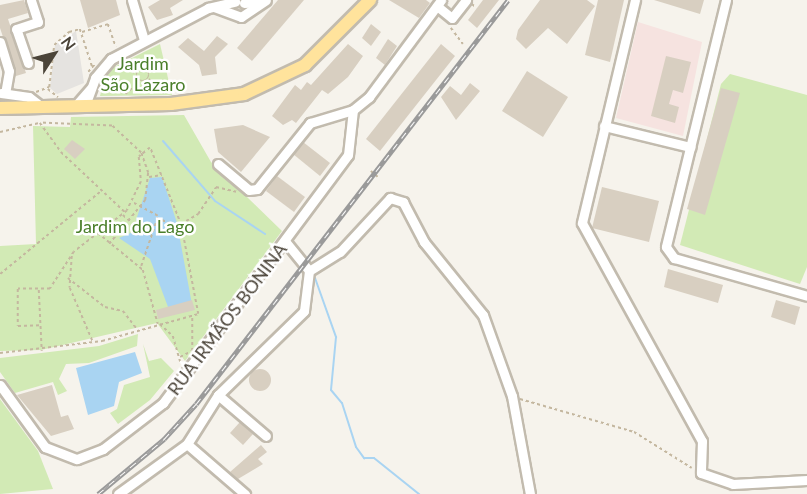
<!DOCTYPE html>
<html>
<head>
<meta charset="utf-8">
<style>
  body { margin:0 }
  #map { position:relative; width:807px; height:494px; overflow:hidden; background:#f6f3ec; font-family:Lato,sans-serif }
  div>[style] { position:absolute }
  .medical>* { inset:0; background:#f6e3e0 }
  .green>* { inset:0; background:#d2eab5 }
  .parking>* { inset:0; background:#e5e3e0 }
  .water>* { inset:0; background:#a9d4f2 }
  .stream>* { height:2px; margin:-1px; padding:0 1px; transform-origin:1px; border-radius:1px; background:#a9d4f2 }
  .building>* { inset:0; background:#d8cfc1 }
  .round { border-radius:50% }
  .path>* { height:1.5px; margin-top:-0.75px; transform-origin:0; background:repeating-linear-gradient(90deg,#c4b79f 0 3px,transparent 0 6px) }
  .path>.ring { margin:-0.75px; padding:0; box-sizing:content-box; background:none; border:1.5px solid #c4b79f; border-radius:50% }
  .roads { filter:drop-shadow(2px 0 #c2bbae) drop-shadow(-2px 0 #c2bbae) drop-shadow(0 2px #c2bbae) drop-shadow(0 -2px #c2bbae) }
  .minor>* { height:9px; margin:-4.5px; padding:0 4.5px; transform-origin:4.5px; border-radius:4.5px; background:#fff }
  .major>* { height:12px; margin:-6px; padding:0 6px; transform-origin:6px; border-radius:6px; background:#ffe39c }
  .rail>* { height:4.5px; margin-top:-2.25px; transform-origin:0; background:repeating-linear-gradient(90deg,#fff 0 7px,#9a9a9a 0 14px); box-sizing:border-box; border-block:2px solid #9a9a9a }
  .path-bridge>* { height:1.5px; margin-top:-0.75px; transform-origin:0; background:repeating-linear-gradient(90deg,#c4b79f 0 3px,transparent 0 6px) }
  span { translate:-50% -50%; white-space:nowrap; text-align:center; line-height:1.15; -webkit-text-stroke:5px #fff; paint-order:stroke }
  .park-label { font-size:18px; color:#4a7f2a }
  .street-label { font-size:18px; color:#4b4439 }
  .north { position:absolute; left:24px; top:24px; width:60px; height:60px; -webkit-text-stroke:4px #fff; paint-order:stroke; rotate:54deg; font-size:16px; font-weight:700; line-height:24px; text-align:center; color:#4b4439 }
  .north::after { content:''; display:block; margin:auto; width:21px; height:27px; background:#4b4439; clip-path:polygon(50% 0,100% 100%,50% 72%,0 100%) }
</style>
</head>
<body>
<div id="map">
  <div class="medical">
    <div style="clip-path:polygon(638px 22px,702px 42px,683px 136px,616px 118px)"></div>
  </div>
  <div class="green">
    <div style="clip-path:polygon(160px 44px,172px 95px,100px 96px,106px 71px)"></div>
    <div style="clip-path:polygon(730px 74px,807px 95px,807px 267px,800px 284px,680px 245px,721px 84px)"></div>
    <div style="clip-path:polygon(184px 115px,211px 162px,282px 231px,185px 361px,157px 323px,41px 350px,0 351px,0 246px,36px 244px,33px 126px,70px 127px,71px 117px)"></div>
    <div style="clip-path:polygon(138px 334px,137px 346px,89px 363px,66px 364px,59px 379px,67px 391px,58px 395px,53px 382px,15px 393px,0 372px,0 358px,99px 346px)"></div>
    <div style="clip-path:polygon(143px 344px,149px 361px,161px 358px,174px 371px,150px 400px,118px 424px,110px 413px,117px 409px,124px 385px,150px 377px)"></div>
    <div style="clip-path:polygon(0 399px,38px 451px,53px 489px,0 494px)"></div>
  </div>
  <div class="parking">
    <div style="clip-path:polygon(76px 31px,84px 83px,57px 94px,50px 88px,55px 45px)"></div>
  </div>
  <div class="water">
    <div style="clip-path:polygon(162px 177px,177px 223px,193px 310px,171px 315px,150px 259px,119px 238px,142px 228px,136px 220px,150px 178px)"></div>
    <div style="clip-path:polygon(135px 352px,142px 373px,119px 382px,114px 406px,88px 415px,76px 368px)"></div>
  </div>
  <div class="stream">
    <div style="left:163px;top:141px;width:79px;rotate:49.1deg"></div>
    <div style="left:215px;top:201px;width:60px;rotate:33.4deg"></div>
    <div style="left:315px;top:278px;width:63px;rotate:70.4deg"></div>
    <div style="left:336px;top:337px;width:53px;rotate:95.4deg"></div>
    <div style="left:331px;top:390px;width:17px;rotate:50deg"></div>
    <div style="left:342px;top:403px;width:46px;rotate:72.3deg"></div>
    <div style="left:356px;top:447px;width:14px;rotate:54deg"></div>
    <div style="left:364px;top:458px;width:10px"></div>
    <div style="left:374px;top:458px;width:58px;rotate:38.7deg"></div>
  </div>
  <div class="building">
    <div style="clip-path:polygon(24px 0,28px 13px,8px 19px,26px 73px,16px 76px,0 28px,0 5px)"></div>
    <div style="clip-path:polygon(80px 0,116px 0,120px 15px,88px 28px)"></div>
    <div style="clip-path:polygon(160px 0,183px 0,170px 8px,173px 15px,157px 20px,148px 7px)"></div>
    <div style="clip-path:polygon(278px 0,304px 0,252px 61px,237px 48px)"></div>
    <div style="clip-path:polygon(389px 0,426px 0,430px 3px,419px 18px)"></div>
    <div style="clip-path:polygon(483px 0,499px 0,477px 28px,468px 20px)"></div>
    <div style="clip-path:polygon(540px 0,587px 0,595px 6px,567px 44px,548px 28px,526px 49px,516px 39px,518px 30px)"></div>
    <div style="clip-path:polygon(598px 0,624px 0,610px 62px,585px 55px)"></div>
    <div style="clip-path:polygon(654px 0,704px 0,700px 14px)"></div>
    <div style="clip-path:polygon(371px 24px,381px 32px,371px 46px,362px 38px)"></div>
    <div style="clip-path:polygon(217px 36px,228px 44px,215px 57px,217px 74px,202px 76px,199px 65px,178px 47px,188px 38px,204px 51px)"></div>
    <div style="clip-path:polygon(388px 39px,397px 46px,385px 65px,376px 58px)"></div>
    <div style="clip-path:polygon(348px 44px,363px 56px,348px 77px,328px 94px,322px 90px,296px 123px,292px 120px,283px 125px,272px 116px,295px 85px,301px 90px,307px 82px,311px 85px)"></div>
    <div style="clip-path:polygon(441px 44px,455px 56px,380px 151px,366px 139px)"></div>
    <div style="clip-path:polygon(666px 56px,691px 62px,683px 93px,673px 90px,669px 104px,679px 107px,675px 123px,651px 116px)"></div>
    <div style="clip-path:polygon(527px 71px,568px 97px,543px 137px,502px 111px)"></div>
    <div style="clip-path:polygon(470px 83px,480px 91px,456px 120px,441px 97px,450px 86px,461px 95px)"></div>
    <div style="clip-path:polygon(721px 88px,740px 93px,705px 215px,687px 209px)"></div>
    <div style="clip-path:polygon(243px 125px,270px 137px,241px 172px,218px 152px,214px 129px)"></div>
    <div style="clip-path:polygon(72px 140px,85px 149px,75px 159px,64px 149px)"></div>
    <div style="clip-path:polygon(303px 142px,330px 163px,320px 176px,293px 154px)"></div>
    <div style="clip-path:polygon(277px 176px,305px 197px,294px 212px,266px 191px)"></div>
    <div style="clip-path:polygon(602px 187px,659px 201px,649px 242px,592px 228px)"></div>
    <div style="clip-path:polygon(668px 269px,723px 285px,718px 303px,664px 287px)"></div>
    <div style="clip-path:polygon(192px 300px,195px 310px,158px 319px,156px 310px)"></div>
    <div style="clip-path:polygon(776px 300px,800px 307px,795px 325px,771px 317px)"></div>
    <div class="round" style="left:249px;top:369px;width:22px;height:22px"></div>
    <div style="clip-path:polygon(52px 385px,61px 417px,68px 415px,74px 429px,51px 436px,17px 395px)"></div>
    <div style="clip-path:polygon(240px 422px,253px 434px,243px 445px,230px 433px)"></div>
    <div style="clip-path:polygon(261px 445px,267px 452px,258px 459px,263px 464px,238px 479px,230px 472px)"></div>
  </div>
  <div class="path">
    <div style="left:472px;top:4px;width:6px;rotate:39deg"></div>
    <div style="left:451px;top:28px;width:20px;rotate:53deg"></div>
    <div style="left:82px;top:32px;width:27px;rotate:-17deg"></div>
    <div style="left:108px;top:24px;width:24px;rotate:71deg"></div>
    <div style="left:123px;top:63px;width:16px;rotate:40deg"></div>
    <div class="ring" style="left:137px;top:69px;width:10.5px;height:10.5px"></div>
    <div style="left:88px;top:72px;width:11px;rotate:-49deg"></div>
    <div style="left:149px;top:79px;width:22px;rotate:43deg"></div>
    <div style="left:48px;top:89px;width:13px;rotate:39deg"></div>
    <div style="left:36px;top:92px;width:14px;rotate:-21deg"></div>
    <div style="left:49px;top:87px;width:42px;rotate:-83.2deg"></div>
    <div style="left:54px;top:45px;width:20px;rotate:-41deg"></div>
    <div style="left:69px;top:32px;width:11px;rotate:-15deg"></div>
    <div style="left:80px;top:29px;width:40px;rotate:72deg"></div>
    <div style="left:125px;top:94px;width:18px;rotate:-41deg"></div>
    <div style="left:0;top:132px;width:39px;rotate:-13deg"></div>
    <div style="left:371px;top:171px;width:9px;rotate:41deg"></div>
    <div style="left:149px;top:177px;width:13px;rotate:-9deg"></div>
    <div style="left:123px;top:215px;width:11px;rotate:41deg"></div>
    <div style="left:162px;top:220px;width:22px;rotate:24deg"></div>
    <div style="left:181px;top:224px;width:20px;rotate:-30deg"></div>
    <div style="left:198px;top:214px;width:32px;rotate:-56deg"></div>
    <div style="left:216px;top:187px;width:22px;rotate:13deg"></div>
    <div style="left:98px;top:233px;width:58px;rotate:39.4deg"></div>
    <div style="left:143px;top:270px;width:56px;rotate:74.5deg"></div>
    <div style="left:109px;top:244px;width:57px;rotate:-50.7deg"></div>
    <div style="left:145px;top:200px;width:27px;rotate:-84deg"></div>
    <div style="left:148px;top:173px;width:21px;rotate:-109deg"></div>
    <div style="left:141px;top:153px;width:40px;rotate:-137deg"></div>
    <div style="left:112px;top:126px;width:72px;rotate:-177.6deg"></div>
    <div style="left:40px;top:123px;width:36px;rotate:54deg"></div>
    <div style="left:61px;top:152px;width:88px;rotate:43.2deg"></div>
    <div style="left:72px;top:256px;width:32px;rotate:94deg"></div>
    <div style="left:70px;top:288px;width:59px;rotate:66.9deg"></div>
    <div style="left:141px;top:266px;width:53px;rotate:-71.2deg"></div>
    <div style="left:0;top:274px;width:131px;rotate:-39.4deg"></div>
    <div style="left:68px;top:278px;width:47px;rotate:38.1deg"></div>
    <div style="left:105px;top:307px;width:18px;rotate:13deg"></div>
    <div style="left:123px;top:311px;width:24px;rotate:52deg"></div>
    <div style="left:39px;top:290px;width:61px;rotate:87.2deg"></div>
    <div style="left:160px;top:324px;width:18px;rotate:43deg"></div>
    <div style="left:173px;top:336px;width:29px;rotate:74deg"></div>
    <div style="left:0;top:353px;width:103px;rotate:-6.7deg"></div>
    <div style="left:102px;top:341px;width:100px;rotate:-15.7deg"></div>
    <div style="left:198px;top:314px;width:91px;rotate:-100.8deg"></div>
    <div style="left:181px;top:225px;width:83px;rotate:-111.9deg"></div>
    <div style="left:150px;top:148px;width:14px;rotate:141deg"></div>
    <div style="left:139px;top:157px;width:25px;rotate:85deg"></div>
    <div style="left:141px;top:182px;width:32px;rotate:116deg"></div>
    <div style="left:127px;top:211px;width:67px;rotate:142.3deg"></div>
    <div style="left:74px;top:252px;width:44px;rotate:123deg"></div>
    <div style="left:50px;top:289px;width:32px;rotate:180deg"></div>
    <div style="left:18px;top:289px;width:37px;rotate:90deg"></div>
    <div style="left:18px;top:326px;width:23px;rotate:-2deg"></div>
    <div style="left:180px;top:357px;width:13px;rotate:-27deg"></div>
    <div style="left:192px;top:351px;width:35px;rotate:-90deg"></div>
    <div style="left:520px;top:399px;width:119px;rotate:16.1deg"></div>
    <div style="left:634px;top:432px;width:68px;rotate:31.8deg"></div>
  </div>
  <div class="roads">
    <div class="minor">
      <div style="left:132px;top:0;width:42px;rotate:73.3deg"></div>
      <div style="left:635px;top:0;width:229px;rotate:103.4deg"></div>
      <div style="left:582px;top:223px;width:249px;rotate:61.2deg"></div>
      <div style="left:702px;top:441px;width:32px;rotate:92deg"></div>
      <div style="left:701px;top:473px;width:34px;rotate:19deg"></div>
      <div style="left:733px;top:484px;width:74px;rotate:-3.1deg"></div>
      <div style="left:726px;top:0;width:254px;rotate:103.7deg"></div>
      <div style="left:666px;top:247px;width:14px;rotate:54deg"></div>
      <div style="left:674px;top:258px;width:138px;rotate:15.9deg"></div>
      <div style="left:244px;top:3px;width:17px;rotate:-3deg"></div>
      <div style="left:437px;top:6px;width:19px;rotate:39deg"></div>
      <div style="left:452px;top:18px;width:23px;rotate:-52deg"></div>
      <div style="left:214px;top:7px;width:29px;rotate:20deg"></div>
      <div style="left:241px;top:17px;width:30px;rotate:-34deg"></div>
      <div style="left:0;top:42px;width:30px;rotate:73deg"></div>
      <div style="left:9px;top:71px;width:22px;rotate:100deg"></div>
      <div style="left:28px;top:63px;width:36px;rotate:-109deg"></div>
      <div style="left:16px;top:29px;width:23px;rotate:-18deg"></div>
      <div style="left:38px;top:22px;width:23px;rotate:-108deg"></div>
      <div style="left:1px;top:93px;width:28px;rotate:8deg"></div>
      <div style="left:29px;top:97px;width:16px;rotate:38deg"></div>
      <div style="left:86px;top:103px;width:27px;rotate:-70deg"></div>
      <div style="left:95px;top:78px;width:25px;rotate:-50deg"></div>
      <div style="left:111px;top:59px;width:110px;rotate:-27.7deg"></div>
      <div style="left:208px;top:8px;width:28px;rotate:-13deg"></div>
      <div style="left:77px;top:104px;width:21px;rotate:-49deg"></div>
      <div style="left:604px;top:126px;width:89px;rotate:13.7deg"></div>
      <div style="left:218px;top:164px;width:40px;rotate:40deg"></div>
      <div style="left:249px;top:190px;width:8px;rotate:-7deg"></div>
      <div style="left:257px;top:189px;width:85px;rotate:-51.2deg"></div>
      <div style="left:310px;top:123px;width:45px;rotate:-16.8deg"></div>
      <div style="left:353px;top:110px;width:21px;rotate:-39deg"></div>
      <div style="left:369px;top:97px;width:121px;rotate:-53.4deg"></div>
      <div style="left:285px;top:241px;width:38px;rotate:51deg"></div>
      <div style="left:309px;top:271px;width:36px;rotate:-32deg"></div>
      <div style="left:340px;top:252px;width:74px;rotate:-47.2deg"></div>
      <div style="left:390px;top:198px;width:14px;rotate:17deg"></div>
      <div style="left:403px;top:202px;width:45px;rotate:62.3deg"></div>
      <div style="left:424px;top:242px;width:94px;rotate:51.1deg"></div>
      <div style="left:483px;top:315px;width:86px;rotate:70.3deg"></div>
      <div style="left:512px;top:396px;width:100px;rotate:79.6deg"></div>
      <div style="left:0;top:385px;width:77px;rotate:54deg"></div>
      <div style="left:45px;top:447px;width:34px;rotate:21deg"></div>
      <div style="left:77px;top:459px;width:28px;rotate:-21deg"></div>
      <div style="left:103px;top:449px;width:76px;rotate:-37.5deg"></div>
      <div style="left:163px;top:403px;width:309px;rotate:-53.3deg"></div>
      <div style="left:348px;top:155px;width:45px;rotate:-83.7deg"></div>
      <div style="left:218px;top:395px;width:63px;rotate:40.5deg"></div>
      <div style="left:187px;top:444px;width:77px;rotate:40.8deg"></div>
      <div style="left:118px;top:494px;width:85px;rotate:-35.9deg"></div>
      <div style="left:187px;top:444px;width:58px;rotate:-57.7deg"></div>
      <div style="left:218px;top:395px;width:120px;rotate:-44.3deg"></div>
      <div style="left:304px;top:311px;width:40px;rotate:-82.9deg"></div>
    </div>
    <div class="major">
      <div style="left:0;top:108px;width:171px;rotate:-1.3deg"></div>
      <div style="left:171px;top:104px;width:74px;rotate:-7.8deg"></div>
      <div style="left:244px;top:94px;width:68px;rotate:-25.4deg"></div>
      <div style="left:305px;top:65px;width:92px;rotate:-45deg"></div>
    </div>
  </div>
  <div class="rail">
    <div style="left:98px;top:494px;width:86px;rotate:-39.8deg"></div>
    <div style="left:164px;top:439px;width:47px;rotate:-47.6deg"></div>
    <div style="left:196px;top:404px;width:510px;rotate:-52.32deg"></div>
  </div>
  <div class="path-bridge">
    <div style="left:134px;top:203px;width:27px;rotate:28deg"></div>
  </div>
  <div class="park-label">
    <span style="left:143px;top:74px">Jardim<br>São Lazaro</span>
    <span style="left:135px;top:226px">Jardim do Lago</span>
  </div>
  <div class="street-label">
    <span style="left:227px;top:319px;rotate:-53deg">RUA IRMÃOS BONINA</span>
  </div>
  <div class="north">N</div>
</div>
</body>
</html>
